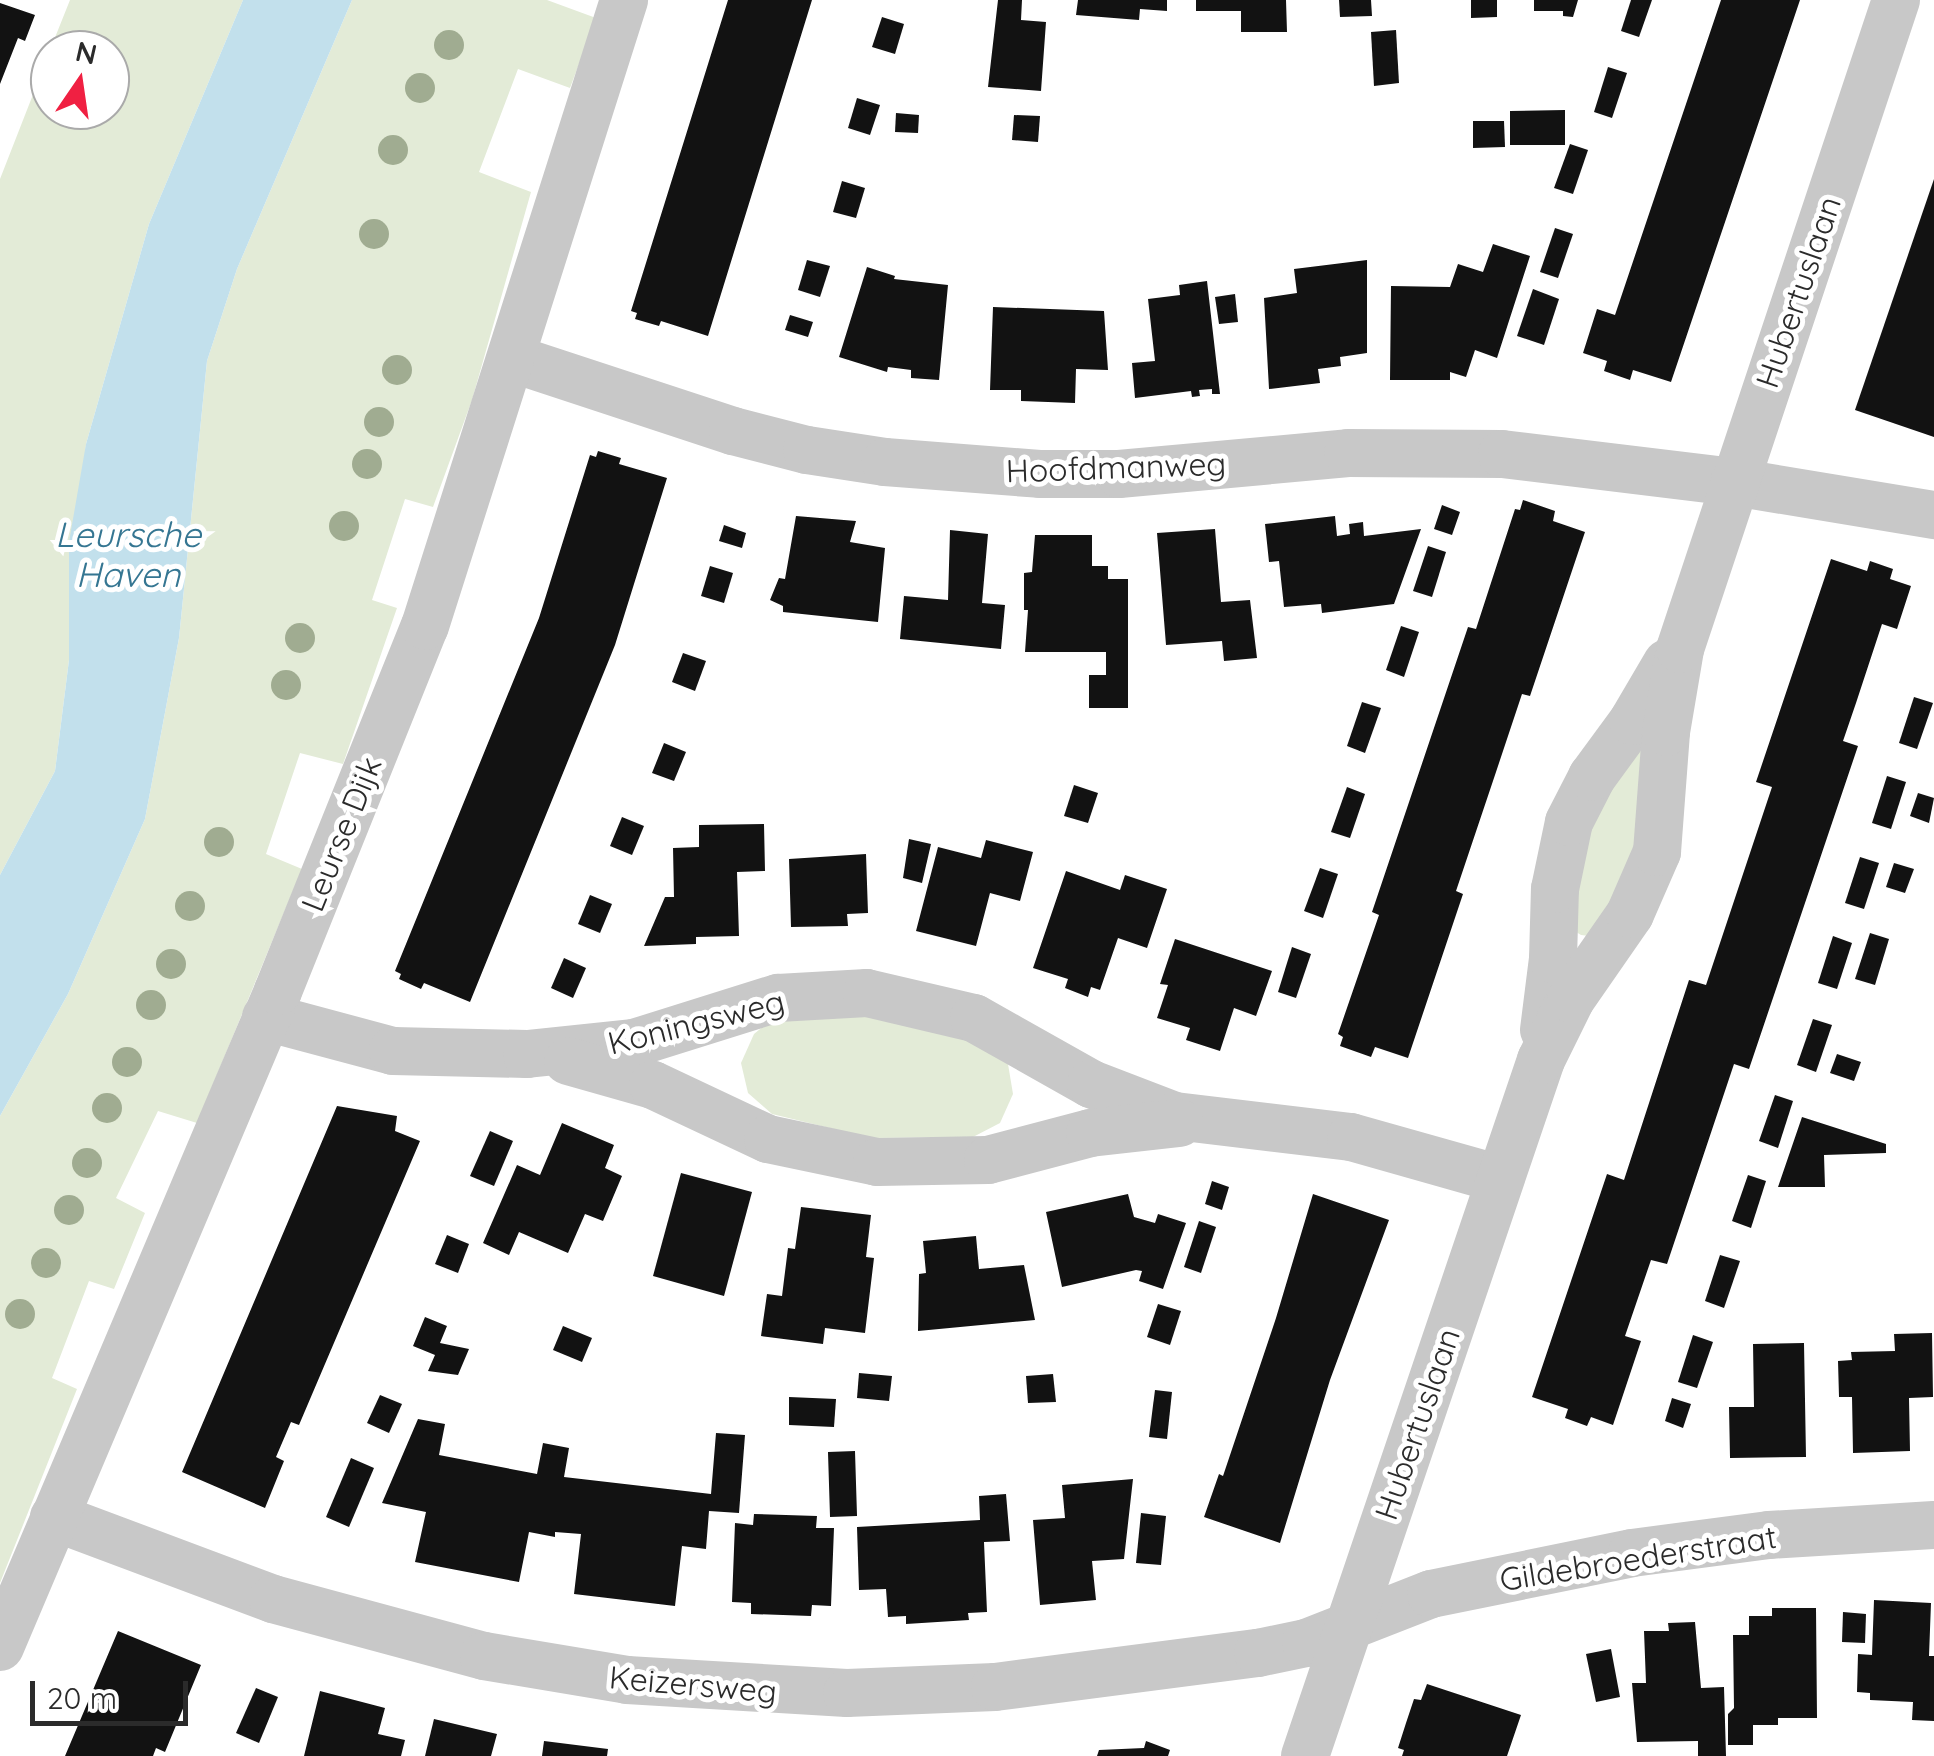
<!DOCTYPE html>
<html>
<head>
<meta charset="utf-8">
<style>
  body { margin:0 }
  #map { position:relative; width:1934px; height:1756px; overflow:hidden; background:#fff; font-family:Quicksand,sans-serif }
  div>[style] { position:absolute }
  .green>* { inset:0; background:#e3ebd7 }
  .water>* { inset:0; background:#c2e0ec }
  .building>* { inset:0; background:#121212 }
  .minor>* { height:48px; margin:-24px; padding:0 24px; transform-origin:24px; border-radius:24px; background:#c8c8c8 }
  .trees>* { width:30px; height:30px; margin:-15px; border-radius:50%; background:#a0ac91 }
  span { translate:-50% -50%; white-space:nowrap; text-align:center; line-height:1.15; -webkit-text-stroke:10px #fff; paint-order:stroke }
  .street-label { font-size:32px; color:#2b2b2b }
  .water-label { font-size:35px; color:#357692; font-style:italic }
  .north { position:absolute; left:30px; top:30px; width:100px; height:100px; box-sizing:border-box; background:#fff; border:2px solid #aaa; border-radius:50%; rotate:13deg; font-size:28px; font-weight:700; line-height:40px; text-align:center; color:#2b2b2b }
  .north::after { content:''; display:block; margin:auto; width:35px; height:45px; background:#f02042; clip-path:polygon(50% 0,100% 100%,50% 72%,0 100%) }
  .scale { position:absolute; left:30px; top:1681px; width:158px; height:45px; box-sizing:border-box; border:5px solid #2b2b2b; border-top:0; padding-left:12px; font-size:30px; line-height:35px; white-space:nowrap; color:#2b2b2b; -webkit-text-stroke:8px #fff; paint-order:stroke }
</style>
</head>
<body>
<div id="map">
  <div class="green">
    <div style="clip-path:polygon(70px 0,243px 0,149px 224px,86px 444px,69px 660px,55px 771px,0 875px,0 179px,50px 51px,50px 110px,110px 110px,110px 50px,50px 50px)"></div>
    <div style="clip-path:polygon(352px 0,547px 0,596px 18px,570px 88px,518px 69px,479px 172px,531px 192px,472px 400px,433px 507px,405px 499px,372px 600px,397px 608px,343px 764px,300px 753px,266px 854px,302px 869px,197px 1123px,158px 1111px,116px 1198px,145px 1213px,114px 1289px,89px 1281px,52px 1378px,77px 1389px,0 1583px,0 1116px,68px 994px,145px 819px,179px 638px,207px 361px,237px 269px)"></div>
    <div style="clip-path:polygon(1634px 750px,1641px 751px,1647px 846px,1589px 936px,1581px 935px,1573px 930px,1575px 846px)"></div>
    <div style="clip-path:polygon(859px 1015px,959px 1034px,1008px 1064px,1013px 1094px,1000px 1123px,973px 1137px,871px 1138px,772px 1114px,748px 1093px,741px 1063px,754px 1034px,766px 1024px,782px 1018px)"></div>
  </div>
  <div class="water">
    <div style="clip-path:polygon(243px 0,352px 0,237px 269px,207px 361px,179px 638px,145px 819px,68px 994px,0 1116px,0 875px,55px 771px,69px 660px,69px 542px,86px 444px,149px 224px)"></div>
  </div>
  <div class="building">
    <div style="clip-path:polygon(728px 0,812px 0,708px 336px,661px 321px,659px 326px,635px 319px,637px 313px,631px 311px)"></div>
    <div style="clip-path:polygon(998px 0,1022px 0,1021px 20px,1046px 22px,1041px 91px,988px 87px)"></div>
    <div style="clip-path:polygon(1078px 0,1167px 0,1167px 11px,1140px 9px,1139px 20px,1076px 15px)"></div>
    <div style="clip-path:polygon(1196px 0,1286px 0,1287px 32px,1241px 32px,1241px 11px,1196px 11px)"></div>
    <div style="clip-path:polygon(1339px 0,1371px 0,1372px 16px,1340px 17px)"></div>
    <div style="clip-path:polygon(1471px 0,1497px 0,1497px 17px,1471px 18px)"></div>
    <div style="clip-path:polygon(1534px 0,1578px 0,1573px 17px,1563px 16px,1563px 11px,1534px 11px)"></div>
    <div style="clip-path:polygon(1631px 0,1652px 0,1639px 37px,1621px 31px)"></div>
    <div style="clip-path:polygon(1721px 0,1800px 0,1671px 382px,1633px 370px,1630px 380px,1604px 371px,1607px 361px,1583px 353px,1597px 309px,1615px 315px)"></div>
    <div style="clip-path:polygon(0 3px,35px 15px,25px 41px,18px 38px,0 84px)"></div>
    <div style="clip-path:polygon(882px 17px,904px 24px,895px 54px,872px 47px)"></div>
    <div style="clip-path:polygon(1396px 30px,1399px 83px,1374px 86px,1371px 32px)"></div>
    <div style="clip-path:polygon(1608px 67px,1627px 73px,1612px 118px,1594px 112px)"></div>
    <div style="clip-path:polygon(857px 98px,880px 105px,870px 135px,848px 128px)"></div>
    <div style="clip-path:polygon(1565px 110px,1565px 145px,1510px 145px,1510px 111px)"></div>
    <div style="clip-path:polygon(896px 113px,919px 115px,918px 133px,895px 132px)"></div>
    <div style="clip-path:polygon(1014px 115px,1040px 116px,1038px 142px,1012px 140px)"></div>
    <div style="clip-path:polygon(1473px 121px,1504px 121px,1505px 147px,1473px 148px)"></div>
    <div style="clip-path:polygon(1570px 144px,1588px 150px,1573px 194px,1554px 188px)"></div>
    <div style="clip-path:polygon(1934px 179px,1934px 437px,1855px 410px)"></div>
    <div style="clip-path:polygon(842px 181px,865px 188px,856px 218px,833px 212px)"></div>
    <div style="clip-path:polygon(1555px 228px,1573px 234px,1558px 278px,1540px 272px)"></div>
    <div style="clip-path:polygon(1493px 244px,1530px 256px,1497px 358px,1475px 350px,1466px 377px,1450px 372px,1450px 380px,1390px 380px,1391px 286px,1450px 287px,1458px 264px,1483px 272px)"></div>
    <div style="clip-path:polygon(807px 260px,830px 266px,820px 297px,798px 290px)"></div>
    <div style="clip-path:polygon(1367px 260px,1367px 353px,1340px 357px,1341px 366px,1318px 369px,1320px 383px,1269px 389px,1264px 298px,1297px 293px,1294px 269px)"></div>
    <div style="clip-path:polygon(867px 267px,895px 276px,894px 279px,948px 285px,939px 380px,911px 378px,911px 370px,888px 367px,887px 372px,839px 357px)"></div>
    <div style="clip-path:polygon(1207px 281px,1220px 394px,1212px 394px,1212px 389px,1199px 390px,1200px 396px,1192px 397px,1191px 391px,1135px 398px,1132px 363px,1155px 361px,1148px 299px,1180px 295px,1179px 285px)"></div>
    <div style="clip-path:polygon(1533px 289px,1559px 299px,1544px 345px,1517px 336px)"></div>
    <div style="clip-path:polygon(1235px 294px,1238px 322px,1219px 324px,1215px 297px)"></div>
    <div style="clip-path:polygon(993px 307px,1104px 311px,1108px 370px,1076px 369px,1075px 403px,1021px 401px,1021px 390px,990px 390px)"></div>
    <div style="clip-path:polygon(790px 315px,813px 322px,808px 337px,785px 330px)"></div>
    <div style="clip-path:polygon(598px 451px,621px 458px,619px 464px,667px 478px,615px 645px,470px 1002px,424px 983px,421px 989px,399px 979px,401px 974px,395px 971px,539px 618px,590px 455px,596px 457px)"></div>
    <div style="clip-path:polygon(1523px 500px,1555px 511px,1553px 521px,1585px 532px,1530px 696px,1522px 694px,1496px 772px,1456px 891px,1463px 894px,1408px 1058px,1375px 1047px,1371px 1057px,1340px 1046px,1343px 1037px,1338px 1034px,1379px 915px,1372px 912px,1468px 627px,1476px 629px,1515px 509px,1520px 510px)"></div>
    <div style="clip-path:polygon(1442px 505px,1460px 512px,1452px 535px,1434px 529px)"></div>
    <div style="clip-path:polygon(796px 516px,856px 521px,850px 542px,885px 548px,878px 622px,783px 612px,783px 606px,770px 600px,779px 578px,785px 579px)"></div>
    <div style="clip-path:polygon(1335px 516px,1337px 536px,1350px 534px,1349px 524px,1363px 522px,1364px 536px,1421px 529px,1394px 604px,1322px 613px,1321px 604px,1284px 607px,1279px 561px,1269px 562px,1265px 524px)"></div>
    <div style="clip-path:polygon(724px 525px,746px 533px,742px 548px,719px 541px)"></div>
    <div style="clip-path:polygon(1215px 529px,1221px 602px,1250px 600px,1257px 658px,1224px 661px,1222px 641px,1166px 645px,1157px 533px)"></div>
    <div style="clip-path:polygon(950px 530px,988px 534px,982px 603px,1005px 605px,1001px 649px,900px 639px,904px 596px,948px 600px)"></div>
    <div style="clip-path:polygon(1035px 535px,1092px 535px,1092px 566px,1108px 566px,1108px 579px,1128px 579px,1128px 708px,1089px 708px,1089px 675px,1106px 675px,1106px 652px,1025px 652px,1028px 610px,1024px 610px,1024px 573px,1032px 572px)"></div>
    <div style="clip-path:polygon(1428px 546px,1446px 552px,1432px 597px,1413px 591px)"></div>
    <div style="clip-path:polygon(1831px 559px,1867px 571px,1870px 561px,1893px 569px,1890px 579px,1911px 586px,1897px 629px,1882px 624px,1856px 703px,1843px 741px,1858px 746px,1749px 1069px,1734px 1064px,1667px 1264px,1651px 1260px,1625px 1336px,1641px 1341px,1613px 1425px,1591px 1417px,1587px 1426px,1565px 1418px,1568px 1409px,1532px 1397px,1607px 1174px,1624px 1180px,1689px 980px,1706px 985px,1772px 787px,1756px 782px)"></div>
    <div style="clip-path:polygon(710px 566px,733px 573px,724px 603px,701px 596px)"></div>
    <div style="clip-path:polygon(1401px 626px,1419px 632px,1404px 677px,1386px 670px)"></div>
    <div style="clip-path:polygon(683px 653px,706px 661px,695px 691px,672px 682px)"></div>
    <div style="clip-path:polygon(1914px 697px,1933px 703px,1917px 749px,1899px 743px)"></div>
    <div style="clip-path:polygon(1362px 702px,1381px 708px,1365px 753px,1347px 746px)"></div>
    <div style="clip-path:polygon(664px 743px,686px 752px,674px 781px,652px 773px)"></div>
    <div style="clip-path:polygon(1887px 776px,1906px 782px,1891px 829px,1872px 823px)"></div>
    <div style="clip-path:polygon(1074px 785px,1098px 793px,1088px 823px,1064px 816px)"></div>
    <div style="clip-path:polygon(1347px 787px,1365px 794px,1350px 838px,1331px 832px)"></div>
    <div style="clip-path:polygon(1918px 793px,1934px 798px,1929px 823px,1910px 816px)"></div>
    <div style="clip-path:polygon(622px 817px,644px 826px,632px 855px,610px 846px)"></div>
    <div style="clip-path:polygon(764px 824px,765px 871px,737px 872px,739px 936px,696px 937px,696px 944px,644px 946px,665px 897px,674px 897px,673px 848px,699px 847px,699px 825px)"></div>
    <div style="clip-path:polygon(909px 839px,931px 844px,922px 883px,903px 878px)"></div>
    <div style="clip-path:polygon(986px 840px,1033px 852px,1020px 901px,990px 893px,976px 946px,916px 931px,938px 847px,981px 858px)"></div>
    <div style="clip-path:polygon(866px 854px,868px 913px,847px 914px,848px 926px,791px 927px,789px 859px)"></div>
    <div style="clip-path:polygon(1860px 857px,1879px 863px,1864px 909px,1845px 903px)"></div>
    <div style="clip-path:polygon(1894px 863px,1914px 869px,1905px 893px,1886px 887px)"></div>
    <div style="clip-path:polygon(1320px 868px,1338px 874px,1323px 918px,1304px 911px)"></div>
    <div style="clip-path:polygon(1066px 871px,1120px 890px,1125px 875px,1167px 889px,1147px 948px,1118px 938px,1100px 990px,1091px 987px,1088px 997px,1065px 988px,1068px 979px,1033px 968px)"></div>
    <div style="clip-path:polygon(590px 895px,612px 904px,600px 933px,578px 924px)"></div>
    <div style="clip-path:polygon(1870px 933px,1889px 939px,1875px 985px,1855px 979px)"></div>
    <div style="clip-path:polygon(1833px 936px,1852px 943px,1837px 989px,1818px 983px)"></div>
    <div style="clip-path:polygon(1175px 939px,1272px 971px,1256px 1016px,1234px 1008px,1220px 1051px,1186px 1040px,1190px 1028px,1157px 1018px,1168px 985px,1160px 984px)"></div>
    <div style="clip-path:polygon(1292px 947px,1311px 954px,1296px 998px,1278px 992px)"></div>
    <div style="clip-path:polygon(564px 958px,586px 968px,573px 998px,551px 988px)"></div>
    <div style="clip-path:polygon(1813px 1019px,1832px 1025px,1816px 1072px,1797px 1065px)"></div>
    <div style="clip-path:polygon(1837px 1054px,1861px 1062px,1854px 1081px,1830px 1073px)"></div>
    <div style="clip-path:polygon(1775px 1095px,1793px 1101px,1778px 1148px,1759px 1141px)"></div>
    <div style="clip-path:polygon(337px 1106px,397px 1116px,395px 1131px,420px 1141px,299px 1425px,291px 1422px,276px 1457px,284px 1461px,265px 1508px,182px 1472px)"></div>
    <div style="clip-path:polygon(1802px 1117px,1886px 1144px,1886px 1153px,1824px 1155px,1825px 1187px,1778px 1187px)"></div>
    <div style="clip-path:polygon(562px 1123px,614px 1145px,605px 1168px,622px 1176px,603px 1221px,585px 1214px,568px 1253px,519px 1232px,509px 1255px,483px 1243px,517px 1165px,540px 1175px)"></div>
    <div style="clip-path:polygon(490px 1131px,513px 1141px,494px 1186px,470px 1176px)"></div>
    <div style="clip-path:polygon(681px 1173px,752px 1192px,724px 1296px,653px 1276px)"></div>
    <div style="clip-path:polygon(1748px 1175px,1766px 1181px,1751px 1228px,1732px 1221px)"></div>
    <div style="clip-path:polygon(1212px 1181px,1229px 1187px,1222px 1210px,1205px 1204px)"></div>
    <div style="clip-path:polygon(1128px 1194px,1134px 1217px,1155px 1223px,1158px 1214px,1186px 1223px,1163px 1289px,1139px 1281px,1142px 1271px,1136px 1270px,1062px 1287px,1046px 1212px)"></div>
    <div style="clip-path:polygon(1313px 1194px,1389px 1220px,1330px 1380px,1280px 1543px,1204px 1517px,1219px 1474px,1223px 1476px,1276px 1318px)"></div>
    <div style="clip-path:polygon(801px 1207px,871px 1215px,866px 1257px,874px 1258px,865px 1333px,825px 1328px,823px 1344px,761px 1336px,767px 1294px,782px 1296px,788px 1248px,795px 1249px)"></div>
    <div style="clip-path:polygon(1199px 1221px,1216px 1227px,1201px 1273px,1184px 1267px)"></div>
    <div style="clip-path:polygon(447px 1235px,469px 1244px,458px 1273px,435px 1264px)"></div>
    <div style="clip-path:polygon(976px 1236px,979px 1269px,1024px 1265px,1035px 1320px,918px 1331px,919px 1274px,926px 1273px,923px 1241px)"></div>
    <div style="clip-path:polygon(1720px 1255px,1740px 1261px,1724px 1308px,1705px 1301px)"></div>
    <div style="clip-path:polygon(1158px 1304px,1181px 1311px,1170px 1345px,1147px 1337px)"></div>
    <div style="clip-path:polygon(425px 1317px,447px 1326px,440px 1343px,469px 1349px,458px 1375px,428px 1371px,435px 1355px,413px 1346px)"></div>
    <div style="clip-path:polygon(563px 1326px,592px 1338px,582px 1362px,553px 1350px)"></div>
    <div style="clip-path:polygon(1932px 1333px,1933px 1397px,1909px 1398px,1910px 1451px,1853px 1453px,1852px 1397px,1839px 1397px,1838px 1361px,1852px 1360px,1851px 1352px,1895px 1351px,1894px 1334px)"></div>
    <div style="clip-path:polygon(1693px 1335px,1713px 1342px,1697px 1388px,1678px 1382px)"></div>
    <div style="clip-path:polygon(1804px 1343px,1806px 1457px,1730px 1458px,1729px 1407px,1754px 1407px,1753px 1344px)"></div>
    <div style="clip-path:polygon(859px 1373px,892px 1376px,889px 1401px,857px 1398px)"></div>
    <div style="clip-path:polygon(1053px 1374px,1056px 1402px,1028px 1403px,1026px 1376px)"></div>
    <div style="clip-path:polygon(1155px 1390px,1172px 1392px,1167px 1439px,1149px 1437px)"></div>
    <div style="clip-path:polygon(380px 1395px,402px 1404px,389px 1433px,367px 1423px)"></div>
    <div style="clip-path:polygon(789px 1397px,836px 1399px,834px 1427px,789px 1425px)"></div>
    <div style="clip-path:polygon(1672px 1398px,1691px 1404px,1683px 1428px,1665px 1421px)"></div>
    <div style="clip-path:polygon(418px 1419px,445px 1424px,439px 1455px,537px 1474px,543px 1443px,569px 1448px,564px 1477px,711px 1494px,716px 1433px,745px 1435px,739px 1513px,709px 1511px,706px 1549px,682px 1546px,675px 1606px,574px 1594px,581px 1534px,555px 1532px,555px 1537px,529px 1532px,519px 1582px,415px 1562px,426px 1512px,382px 1503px)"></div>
    <div style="clip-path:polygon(855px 1451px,857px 1516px,830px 1517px,828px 1452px)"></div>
    <div style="clip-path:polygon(351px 1458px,374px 1468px,349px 1527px,326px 1517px)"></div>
    <div style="clip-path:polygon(1133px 1479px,1124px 1559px,1092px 1561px,1096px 1600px,1040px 1605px,1033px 1520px,1065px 1518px,1062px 1485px)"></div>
    <div style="clip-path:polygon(1006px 1494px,1010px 1541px,984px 1542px,987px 1612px,968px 1613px,969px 1620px,906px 1624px,906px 1616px,888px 1617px,886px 1589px,859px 1590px,857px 1527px,980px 1520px,979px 1496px)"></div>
    <div style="clip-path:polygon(1141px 1513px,1166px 1516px,1161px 1565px,1136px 1563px)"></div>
    <div style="clip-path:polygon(754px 1514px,817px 1516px,816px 1528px,834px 1528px,831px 1606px,812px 1605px,811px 1616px,751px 1614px,751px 1603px,732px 1602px,735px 1523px,753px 1525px)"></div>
    <div style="clip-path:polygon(1874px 1600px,1931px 1603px,1929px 1656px,1934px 1656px,1934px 1721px,1912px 1720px,1913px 1702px,1870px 1700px,1870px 1693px,1857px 1692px,1858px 1654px,1872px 1655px)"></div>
    <div style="clip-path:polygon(1772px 1608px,1816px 1608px,1817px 1718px,1778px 1718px,1778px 1725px,1753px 1725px,1753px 1745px,1728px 1745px,1728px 1714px,1734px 1708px,1733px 1635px,1749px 1635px,1749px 1616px,1772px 1616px)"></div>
    <div style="clip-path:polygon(1843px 1612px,1866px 1614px,1865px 1643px,1842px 1642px)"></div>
    <div style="clip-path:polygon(1695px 1622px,1701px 1688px,1724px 1687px,1726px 1756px,1698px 1756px,1698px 1741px,1637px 1742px,1632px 1683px,1646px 1683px,1644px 1631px,1669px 1631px,1668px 1623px)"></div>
    <div style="clip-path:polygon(118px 1631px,201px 1665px,165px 1752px,156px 1748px,153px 1756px,65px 1756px)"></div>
    <div style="clip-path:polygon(1611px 1649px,1620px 1697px,1596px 1702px,1586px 1654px)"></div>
    <div style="clip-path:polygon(1427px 1684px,1521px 1715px,1507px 1756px,1402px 1756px,1404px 1750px,1398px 1748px,1406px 1723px,1414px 1699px,1421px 1700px)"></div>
    <div style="clip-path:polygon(256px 1688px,278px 1697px,259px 1743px,236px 1733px)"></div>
    <div style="clip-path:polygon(320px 1691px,385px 1708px,378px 1734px,405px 1740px,401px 1756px,304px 1756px)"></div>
    <div style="clip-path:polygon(434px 1719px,497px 1734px,491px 1756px,425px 1756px)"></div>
    <div style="clip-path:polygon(544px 1741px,608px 1749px,607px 1756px,542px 1756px)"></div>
    <div style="clip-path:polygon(1146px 1741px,1170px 1750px,1168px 1756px,1097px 1756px,1099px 1750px,1144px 1748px)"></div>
  </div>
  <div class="minor">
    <div style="left:511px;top:358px;width:234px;rotate:18.2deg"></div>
    <div style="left:733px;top:431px;width:76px;rotate:14.4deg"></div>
    <div style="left:807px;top:450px;width:79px;rotate:8.7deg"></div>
    <div style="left:885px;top:462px;width:155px;rotate:4.4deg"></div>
    <div style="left:1040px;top:474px;width:79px"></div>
    <div style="left:1119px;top:474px;width:230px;rotate:-5.2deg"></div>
    <div style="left:1348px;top:453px;width:154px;rotate:0.4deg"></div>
    <div style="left:1502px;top:454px;width:234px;rotate:6.9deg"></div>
    <div style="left:1734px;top:482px;width:203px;rotate:9.4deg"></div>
    <div style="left:266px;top:1017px;width:131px;rotate:15deg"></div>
    <div style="left:393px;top:1051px;width:134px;rotate:1.3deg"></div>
    <div style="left:527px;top:1054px;width:108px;rotate:-5.9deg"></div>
    <div style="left:634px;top:1043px;width:151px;rotate:-17.4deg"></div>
    <div style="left:778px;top:998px;width:89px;rotate:-3.2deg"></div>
    <div style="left:867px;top:993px;width:110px;rotate:13.2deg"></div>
    <div style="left:974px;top:1018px;width:134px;rotate:29.4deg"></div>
    <div style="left:1091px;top:1084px;width:90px;rotate:20.9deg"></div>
    <div style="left:1175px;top:1116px;width:177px;rotate:6.8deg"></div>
    <div style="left:1351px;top:1137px;width:154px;rotate:15.8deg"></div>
    <div style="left:1544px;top:1030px;width:72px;rotate:-82.8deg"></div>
    <div style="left:1553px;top:959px;width:70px;rotate:-88.4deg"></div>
    <div style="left:1555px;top:889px;width:68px;rotate:-78.2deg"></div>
    <div style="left:1569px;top:822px;width:51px;rotate:-62.9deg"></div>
    <div style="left:1592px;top:777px;width:69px;rotate:-53.8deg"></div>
    <div style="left:1633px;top:721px;width:67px;rotate:-59.6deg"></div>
    <div style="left:568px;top:1061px;width:88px;rotate:15.8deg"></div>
    <div style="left:653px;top:1085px;width:127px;rotate:25.2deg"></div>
    <div style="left:768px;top:1139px;width:111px;rotate:11.9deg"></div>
    <div style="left:877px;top:1162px;width:111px;rotate:-1deg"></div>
    <div style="left:988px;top:1160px;width:106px;rotate:-14.8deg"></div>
    <div style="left:1090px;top:1133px;width:90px;rotate:-6.4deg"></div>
    <div style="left:54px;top:1517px;width:234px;rotate:20.5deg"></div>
    <div style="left:273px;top:1599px;width:219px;rotate:15.1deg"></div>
    <div style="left:484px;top:1656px;width:145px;rotate:9.5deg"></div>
    <div style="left:627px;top:1680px;width:220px;rotate:3.4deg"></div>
    <div style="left:847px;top:1693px;width:148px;rotate:-2.3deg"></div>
    <div style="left:995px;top:1687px;width:265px;rotate:-7.4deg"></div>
    <div style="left:1258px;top:1653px;width:49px;rotate:-11.8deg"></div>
    <div style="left:1306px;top:1643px;width:134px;rotate:-21.4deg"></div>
    <div style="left:1431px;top:1594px;width:205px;rotate:-11.5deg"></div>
    <div style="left:1632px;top:1553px;width:138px;rotate:-7.5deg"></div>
    <div style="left:1769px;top:1535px;width:165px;rotate:-3.5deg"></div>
    <div style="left:0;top:1647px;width:712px;rotate:-67.03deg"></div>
    <div style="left:278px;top:991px;width:393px;rotate:-68.1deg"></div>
    <div style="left:425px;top:626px;width:657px;rotate:-72.36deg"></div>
    <div style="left:1305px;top:1756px;width:735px;rotate:-71.27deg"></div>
    <div style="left:1541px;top:1060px;width:68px;rotate:-63.8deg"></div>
    <div style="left:1571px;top:999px;width:103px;rotate:-55.2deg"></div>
    <div style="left:1630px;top:914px;width:68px;rotate:-66.5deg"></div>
    <div style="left:1657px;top:852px;width:120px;rotate:-85.7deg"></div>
    <div style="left:1666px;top:732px;width:84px;rotate:-80.4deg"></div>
    <div style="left:1680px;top:649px;width:684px;rotate:-71.59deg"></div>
  </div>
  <div class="trees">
    <div style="left:449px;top:45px"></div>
    <div style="left:420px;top:88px"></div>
    <div style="left:393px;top:150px"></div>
    <div style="left:374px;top:234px"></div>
    <div style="left:397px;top:370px"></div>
    <div style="left:379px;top:422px"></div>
    <div style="left:367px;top:464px"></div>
    <div style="left:344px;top:526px"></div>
    <div style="left:300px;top:638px"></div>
    <div style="left:286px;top:685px"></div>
    <div style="left:219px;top:842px"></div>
    <div style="left:190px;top:906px"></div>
    <div style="left:171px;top:964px"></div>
    <div style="left:151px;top:1005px"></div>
    <div style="left:127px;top:1062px"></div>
    <div style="left:107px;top:1108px"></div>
    <div style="left:87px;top:1163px"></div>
    <div style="left:69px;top:1210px"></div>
    <div style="left:46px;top:1263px"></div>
    <div style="left:20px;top:1314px"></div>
  </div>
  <div class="street-label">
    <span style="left:1798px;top:292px;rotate:-71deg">Hubertuslaan</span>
    <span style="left:1116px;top:467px;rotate:-2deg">Hoofdmanweg</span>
    <span style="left:341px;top:834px;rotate:-68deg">Leurse Dijk</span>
    <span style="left:696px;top:1022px;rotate:-14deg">Koningsweg</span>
    <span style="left:1417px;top:1424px;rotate:-71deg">Hubertuslaan</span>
    <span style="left:1638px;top:1558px;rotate:-9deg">Gildebroederstraat</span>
    <span style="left:693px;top:1684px;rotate:5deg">Keizersweg</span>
  </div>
  <div class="water-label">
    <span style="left:128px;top:554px">Leursche<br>Haven</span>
  </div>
  <div class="north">N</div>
  <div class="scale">20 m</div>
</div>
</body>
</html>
